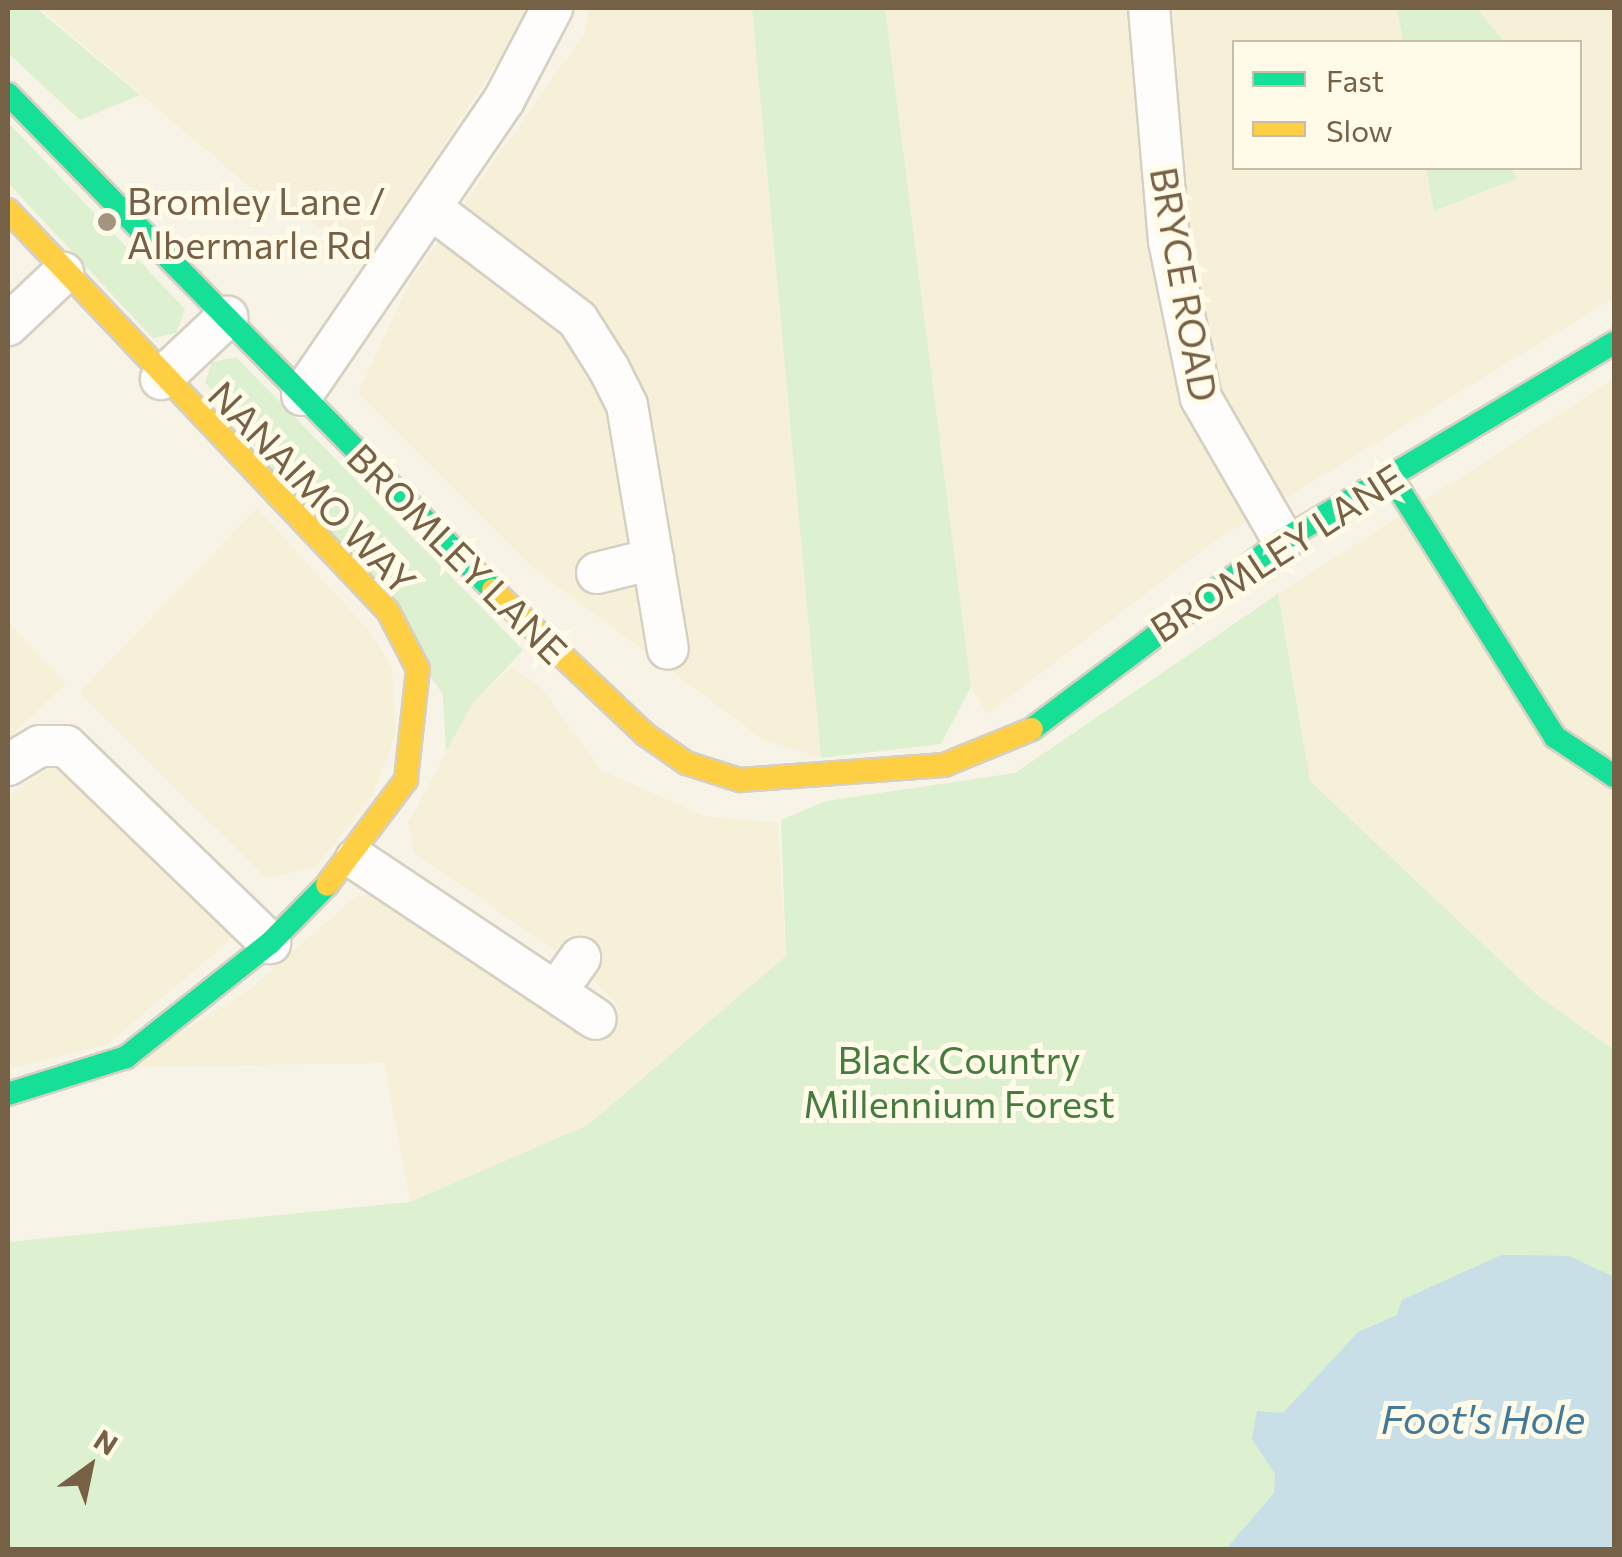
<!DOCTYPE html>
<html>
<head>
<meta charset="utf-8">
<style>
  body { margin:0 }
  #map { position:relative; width:1622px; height:1557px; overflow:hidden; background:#f7f4e7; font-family:Commissioner,sans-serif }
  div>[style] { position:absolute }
  .residential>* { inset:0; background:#f6f0d9 }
  .green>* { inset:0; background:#ddf0d0 }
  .water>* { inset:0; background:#c8dfe8 }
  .roads { filter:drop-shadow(2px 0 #d6d0c2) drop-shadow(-2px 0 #d6d0c2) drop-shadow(0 2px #d6d0c2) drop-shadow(0 -2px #d6d0c2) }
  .street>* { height:40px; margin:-20px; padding:0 20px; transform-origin:20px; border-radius:20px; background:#fefdfb }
  .fast>* { height:22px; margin:-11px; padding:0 11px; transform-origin:11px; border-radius:11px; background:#16e098 }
  .slow>* { height:22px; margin:-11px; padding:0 11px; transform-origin:11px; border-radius:11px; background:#ffcf43 }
  .dots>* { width:28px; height:28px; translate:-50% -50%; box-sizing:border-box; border:5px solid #fffbe8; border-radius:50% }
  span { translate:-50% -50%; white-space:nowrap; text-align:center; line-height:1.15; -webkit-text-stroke:10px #fffbe8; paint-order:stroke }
  .poi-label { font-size:38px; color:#766146 }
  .left { translate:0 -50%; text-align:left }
  .street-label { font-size:38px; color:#766146 }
  .park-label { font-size:38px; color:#437c3d }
  .water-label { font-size:40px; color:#437a99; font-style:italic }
  .frame { position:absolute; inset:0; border:10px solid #766146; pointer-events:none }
  .legend { position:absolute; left:1232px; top:40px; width:350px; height:130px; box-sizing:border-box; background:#fffbe8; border:2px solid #c8bda7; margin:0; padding:12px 18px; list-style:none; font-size:30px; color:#766146 }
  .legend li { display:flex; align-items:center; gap:20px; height:50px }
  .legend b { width:50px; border:2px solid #c8bda7 }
  .north { position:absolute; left:40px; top:1417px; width:100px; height:100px; -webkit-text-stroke:8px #fffbe8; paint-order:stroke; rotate:33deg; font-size:28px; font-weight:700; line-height:40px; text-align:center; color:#766146 }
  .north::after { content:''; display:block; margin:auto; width:35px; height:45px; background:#766146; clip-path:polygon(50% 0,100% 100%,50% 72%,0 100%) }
</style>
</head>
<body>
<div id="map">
  <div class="residential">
    <i style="clip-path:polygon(40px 8px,534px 8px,370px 256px,246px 184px)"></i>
    <i style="clip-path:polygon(588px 8px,752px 8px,821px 758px,764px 740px,533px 568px,358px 392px,412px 279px,585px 32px)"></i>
    <i style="clip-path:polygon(885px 8px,1397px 8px,1403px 42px,1234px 42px,1234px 168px,1426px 168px,1434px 210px,1518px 177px,1511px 168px,1580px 168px,1580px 42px,1504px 42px,1477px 8px,1614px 8px,1614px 298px,1215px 541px,987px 714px,971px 687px)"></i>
    <i style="clip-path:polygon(1614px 379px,1614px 1050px,1537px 995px,1310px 781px,1278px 594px)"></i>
    <i style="clip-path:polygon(257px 508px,372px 634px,392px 669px,396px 734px,373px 794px,316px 867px,266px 878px,79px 693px)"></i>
    <i style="clip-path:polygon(8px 622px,66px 683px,8px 739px)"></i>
    <i style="clip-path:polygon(511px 667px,539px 685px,601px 770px,704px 816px,778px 823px,786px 956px,588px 1125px,410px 1202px,384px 1063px,127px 1067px,250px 989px,355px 897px,378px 892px,601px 1041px,621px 1010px,594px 980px,601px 957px,569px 935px,556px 952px,414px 852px,408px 824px,471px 706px)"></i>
    <i style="clip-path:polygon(55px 763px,77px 773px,218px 909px,234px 937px,107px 1045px,8px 1069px,8px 796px)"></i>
  </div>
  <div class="green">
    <i style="clip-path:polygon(8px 8px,36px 8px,140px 95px,80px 120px,8px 53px)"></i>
    <i style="clip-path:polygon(752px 8px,885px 8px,971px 687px,941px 744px,821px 758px)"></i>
    <i style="clip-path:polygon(1397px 8px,1477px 8px,1504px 42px,1403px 42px)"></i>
    <i style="clip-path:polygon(8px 122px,185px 309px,176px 333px,153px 338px,8px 183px)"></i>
    <i style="clip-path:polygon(1426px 168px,1511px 168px,1518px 178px,1434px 211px)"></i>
    <i style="clip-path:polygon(236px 357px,523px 650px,471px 706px,446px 752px,443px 694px,205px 382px,212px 362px)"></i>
    <i style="clip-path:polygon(1278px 594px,1310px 781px,1537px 995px,1614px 1050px,1614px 1549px,8px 1550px,8px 1242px,410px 1202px,588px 1125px,786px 956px,781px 820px,826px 801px,1015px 773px)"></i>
  </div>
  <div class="water">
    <i style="clip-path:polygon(1501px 1255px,1569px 1256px,1614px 1277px,1614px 1549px,1226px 1549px,1274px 1493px,1275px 1474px,1252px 1439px,1257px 1411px,1283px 1413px,1358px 1332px,1397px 1315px,1402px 1300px)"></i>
  </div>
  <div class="roads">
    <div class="street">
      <i style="left:1149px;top:8px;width:234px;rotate:85.1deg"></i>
      <i style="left:1169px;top:241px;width:160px;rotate:78.5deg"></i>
      <i style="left:1201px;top:398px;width:164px;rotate:60deg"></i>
      <i style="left:432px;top:209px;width:183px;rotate:37.2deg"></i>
      <i style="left:578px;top:320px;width:58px;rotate:57.7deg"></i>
      <i style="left:609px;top:369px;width:40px;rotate:63.4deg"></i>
      <i style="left:627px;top:405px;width:247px;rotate:80.5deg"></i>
      <i style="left:8px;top:325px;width:76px;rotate:-43.4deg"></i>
      <i style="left:161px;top:379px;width:91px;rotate:-43.2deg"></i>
      <i style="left:302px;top:395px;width:358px;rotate:-55.6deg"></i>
      <i style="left:504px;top:100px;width:104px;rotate:-62.4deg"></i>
      <i style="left:597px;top:573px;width:58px;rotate:-14deg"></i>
      <i style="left:8px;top:765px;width:37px;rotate:-31deg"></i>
      <i style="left:40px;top:746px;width:26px"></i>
      <i style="left:66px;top:746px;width:284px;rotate:44deg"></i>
      <i style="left:356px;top:859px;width:288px;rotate:33.7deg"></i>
      <i style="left:556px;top:992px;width:42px;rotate:-54.8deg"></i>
    </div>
    <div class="fast">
      <i style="left:8px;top:94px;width:694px;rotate:45.64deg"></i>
      <i style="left:1390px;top:475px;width:310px;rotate:57.8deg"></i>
      <i style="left:1555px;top:737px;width:71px;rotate:33.5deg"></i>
      <i style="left:1032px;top:729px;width:314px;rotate:-37deg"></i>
      <i style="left:1283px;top:540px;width:385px;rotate:-30.8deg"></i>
      <i style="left:8px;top:1094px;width:124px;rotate:-17.4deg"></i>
      <i style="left:126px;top:1057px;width:184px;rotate:-38.4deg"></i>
      <i style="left:270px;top:943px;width:81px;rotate:-45.5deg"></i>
    </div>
    <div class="slow">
      <i style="left:8px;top:210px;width:552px;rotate:46.54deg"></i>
      <i style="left:388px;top:611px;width:65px;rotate:62.7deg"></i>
      <i style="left:418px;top:669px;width:112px;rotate:96.2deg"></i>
      <i style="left:406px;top:780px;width:131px;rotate:127deg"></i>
      <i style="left:493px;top:590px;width:211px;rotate:43.5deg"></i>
      <i style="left:646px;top:735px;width:49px;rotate:35deg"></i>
      <i style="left:686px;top:763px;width:57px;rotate:17.5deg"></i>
      <i style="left:740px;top:780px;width:205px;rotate:-4.2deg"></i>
      <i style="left:944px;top:765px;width:95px;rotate:-22.2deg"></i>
    </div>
  </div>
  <div class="dots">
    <i style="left:107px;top:222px;background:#a3947e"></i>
  </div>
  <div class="poi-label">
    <span class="left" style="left:127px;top:222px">Bromley Lane /<br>Albermarle Rd</span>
  </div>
  <div class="street-label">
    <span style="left:1185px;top:284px;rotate:80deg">BRYCE ROAD</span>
    <span style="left:313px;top:487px;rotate:46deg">NANAIMO WAY</span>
    <span style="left:1276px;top:552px;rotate:-33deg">BROMLEY LANE</span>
    <span style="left:458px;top:553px;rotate:45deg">BROMLEY LANE</span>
  </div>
  <div class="park-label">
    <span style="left:959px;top:1081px">Black Country<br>Millennium Forest</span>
  </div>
  <div class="water-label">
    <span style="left:1483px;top:1418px">Foot's Hole</span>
  </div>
  <div class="frame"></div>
  <ul class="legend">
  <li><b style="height:12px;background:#16e098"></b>Fast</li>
  <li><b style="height:12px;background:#ffcf43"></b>Slow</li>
  </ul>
  <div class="north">N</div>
</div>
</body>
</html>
